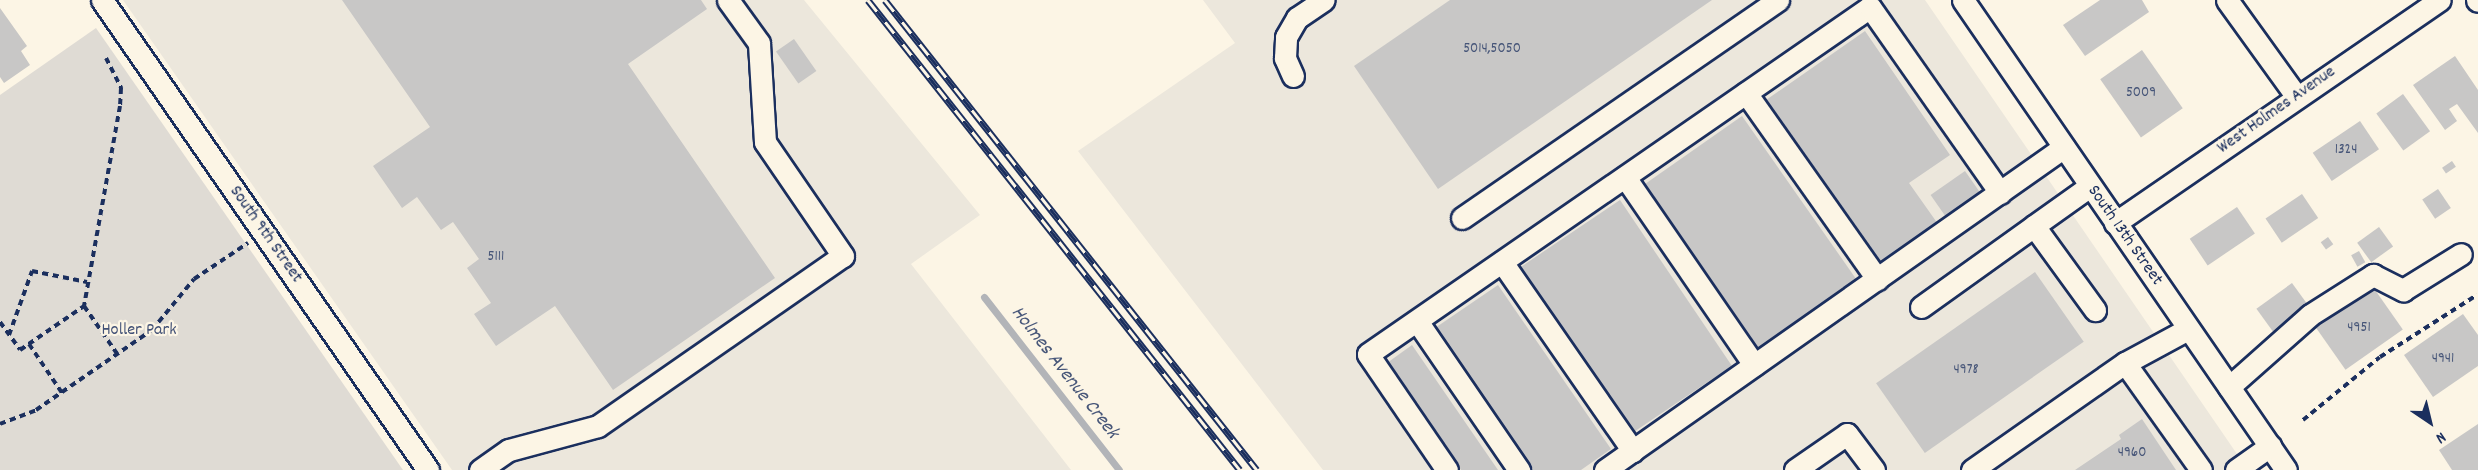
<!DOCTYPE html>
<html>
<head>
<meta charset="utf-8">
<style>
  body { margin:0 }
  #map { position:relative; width:2478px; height:470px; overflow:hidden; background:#fcf5e5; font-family:Dekko,sans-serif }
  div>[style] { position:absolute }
  .built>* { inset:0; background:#ece7dc }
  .green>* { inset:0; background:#dfdbd4 }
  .stream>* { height:7px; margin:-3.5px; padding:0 3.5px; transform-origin:3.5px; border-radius:3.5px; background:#b2b4b8 }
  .building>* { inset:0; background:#c8c7c6; transform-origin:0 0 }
  .path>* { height:4px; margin-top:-2px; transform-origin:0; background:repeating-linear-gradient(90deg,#1b2f5e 0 6px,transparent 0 10.5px) }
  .roads { filter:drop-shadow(2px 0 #1b2f5e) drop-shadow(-2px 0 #1b2f5e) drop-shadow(0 2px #1b2f5e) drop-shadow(0 -2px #1b2f5e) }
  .minor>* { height:21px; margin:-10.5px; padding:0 10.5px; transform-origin:10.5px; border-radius:10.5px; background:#fcf5e5 }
  .rail>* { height:7px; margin-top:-3.5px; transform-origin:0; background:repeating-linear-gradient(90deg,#fcf5e5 0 14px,#1b2f5e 0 28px); box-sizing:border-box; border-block:2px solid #1b2f5e }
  span { translate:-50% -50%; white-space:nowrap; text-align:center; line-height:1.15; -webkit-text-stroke:4.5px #fcf5e5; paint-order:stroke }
  .number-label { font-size:15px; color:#465578 }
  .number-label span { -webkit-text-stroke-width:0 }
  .street-label { font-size:18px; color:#1b2f5e }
  .park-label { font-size:18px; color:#425176 }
  .water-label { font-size:20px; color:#485779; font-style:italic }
  .north { position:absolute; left:2400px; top:392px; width:60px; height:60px; -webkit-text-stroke:4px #fcf5e5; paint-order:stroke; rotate:145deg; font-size:16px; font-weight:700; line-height:24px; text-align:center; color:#1b2f5e }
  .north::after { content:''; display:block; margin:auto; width:21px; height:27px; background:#1b2f5e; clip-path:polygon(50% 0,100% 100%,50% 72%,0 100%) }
</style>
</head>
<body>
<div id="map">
  <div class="built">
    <i style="clip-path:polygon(123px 0,804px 0,980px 215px,911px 264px,1071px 470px,452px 470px)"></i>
    <i style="clip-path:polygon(1203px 0,1925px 0,2248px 470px,1323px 470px,1078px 151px,1235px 43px)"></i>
  </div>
  <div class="green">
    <i style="clip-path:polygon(96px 28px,403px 470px,0 470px,0 95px)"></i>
  </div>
  <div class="stream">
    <i style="left:984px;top:297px;width:219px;rotate:52deg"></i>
  </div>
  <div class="building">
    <i style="clip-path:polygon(342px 0,701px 0,707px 9px,628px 64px,775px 278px,613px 390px,555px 306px,496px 346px,474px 314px,491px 303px,467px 268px,479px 259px,453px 222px,441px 230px,417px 197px,402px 208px,373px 166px,430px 127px)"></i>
    <i style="clip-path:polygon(1450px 0,1712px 0,1438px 189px,1354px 66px)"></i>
    <i style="clip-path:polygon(2100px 0,2142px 0,2149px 12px,2085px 56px,2063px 25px)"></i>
    <i style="clip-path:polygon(0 8px,27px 46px,21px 51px,30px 65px,4px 83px,0 77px)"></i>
    <i style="clip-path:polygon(1865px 31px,1950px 155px,1909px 183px,1938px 224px,1879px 264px,1766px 100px)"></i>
    <i style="left:794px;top:39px;width:39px;height:22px;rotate:55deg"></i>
    <i style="left:2142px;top:50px;width:71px;height:51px;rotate:55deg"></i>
    <i style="clip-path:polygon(2455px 56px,2478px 90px,2478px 133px,2457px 104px,2449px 109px,2457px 121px,2445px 130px,2413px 85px)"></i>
    <i style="left:2403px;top:94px;width:46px;height:33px;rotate:54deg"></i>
    <i style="left:1742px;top:116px;width:201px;height:121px;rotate:55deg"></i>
    <i style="left:2360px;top:121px;width:34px;height:57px;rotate:56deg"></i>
    <i style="left:2452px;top:161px;width:7px;height:12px;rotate:56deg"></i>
    <i style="left:1965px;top:171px;width:32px;height:42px;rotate:55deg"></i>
    <i style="left:2438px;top:189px;width:23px;height:19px;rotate:56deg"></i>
    <i style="left:2302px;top:194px;width:29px;height:44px;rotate:56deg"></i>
    <i style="left:1620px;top:200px;width:200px;height:121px;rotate:56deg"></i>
    <i style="left:2237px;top:207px;width:32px;height:57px;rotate:56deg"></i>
    <i style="left:2379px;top:227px;width:24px;height:27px;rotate:54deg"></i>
    <i style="left:2328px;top:237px;width:9px;height:9px;rotate:54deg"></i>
    <i style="left:2359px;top:251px;width:13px;height:9px;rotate:61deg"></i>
    <i style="left:2035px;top:272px;width:85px;height:194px;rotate:55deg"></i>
    <i style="left:2292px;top:283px;width:29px;height:44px;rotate:54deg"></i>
    <i style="clip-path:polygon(1498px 285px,1611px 449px,1581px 470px,1533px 470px,1435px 328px)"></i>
    <i style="left:2373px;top:287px;width:52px;height:70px;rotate:55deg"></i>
    <i style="clip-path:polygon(2463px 314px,2478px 335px,2478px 366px,2433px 397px,2404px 355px)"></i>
    <i style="clip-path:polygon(1412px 345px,1498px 470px,1461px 470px,1387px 363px)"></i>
    <i style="clip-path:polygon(2142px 419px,2176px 470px,2075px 470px,2121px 439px,2119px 435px)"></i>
    <i style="clip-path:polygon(2478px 424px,2478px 470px,2452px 470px,2439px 450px)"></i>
  </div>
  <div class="path">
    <i style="left:106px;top:58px;width:34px;rotate:63deg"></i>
    <i style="left:121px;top:88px;width:18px;rotate:93deg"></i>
    <i style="left:120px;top:106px;width:203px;rotate:100.2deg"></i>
    <i style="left:84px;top:306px;width:60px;rotate:55.2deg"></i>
    <i style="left:0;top:322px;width:34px;rotate:54deg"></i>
    <i style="left:20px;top:350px;width:78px;rotate:-34.5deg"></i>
    <i style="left:9px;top:335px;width:68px;rotate:-70.2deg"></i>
    <i style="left:32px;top:271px;width:56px;rotate:11.3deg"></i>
    <i style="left:29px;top:344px;width:59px;rotate:56deg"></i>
    <i style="left:2303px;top:420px;width:99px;rotate:-39.3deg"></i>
    <i style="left:2380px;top:357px;width:115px;rotate:-32.6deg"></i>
    <i style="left:0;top:424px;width:39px;rotate:-21deg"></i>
    <i style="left:36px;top:410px;width:141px;rotate:-34.6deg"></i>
    <i style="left:152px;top:330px;width:66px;rotate:-50.5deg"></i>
    <i style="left:194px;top:279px;width:65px;rotate:-33.7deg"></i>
  </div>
  <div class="roads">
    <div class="minor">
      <i style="left:102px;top:0;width:572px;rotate:55.25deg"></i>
      <i style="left:1963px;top:0;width:570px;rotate:55.5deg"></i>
      <i style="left:2227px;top:0;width:120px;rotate:54.2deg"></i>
      <i style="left:2477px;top:0;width:1px;rotate:45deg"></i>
      <i style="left:1293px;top:76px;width:20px;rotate:-114deg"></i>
      <i style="left:1285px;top:58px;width:21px;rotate:-87deg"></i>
      <i style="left:1286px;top:37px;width:22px;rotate:-60deg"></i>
      <i style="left:1297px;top:18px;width:32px;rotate:-34deg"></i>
      <i style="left:1746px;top:93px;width:228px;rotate:54.8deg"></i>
      <i style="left:1625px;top:177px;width:228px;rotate:55.5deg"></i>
      <i style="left:2090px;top:186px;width:69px;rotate:144.5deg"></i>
      <i style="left:2034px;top:226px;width:104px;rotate:54deg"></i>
      <i style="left:1462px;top:218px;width:384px;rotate:-34.6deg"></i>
      <i style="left:2115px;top:223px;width:394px;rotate:-34.5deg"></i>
      <i style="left:1502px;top:262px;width:230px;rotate:55.3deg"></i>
      <i style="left:1921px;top:307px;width:139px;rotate:-35.6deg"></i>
      <i style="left:1417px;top:321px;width:181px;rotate:55.6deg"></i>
      <i style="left:2188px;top:329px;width:72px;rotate:151.6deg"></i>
      <i style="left:2125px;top:363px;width:131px;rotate:54.6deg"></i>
      <i style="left:2229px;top:387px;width:108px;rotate:-41.6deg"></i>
      <i style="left:2310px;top:315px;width:75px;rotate:-32.4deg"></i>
      <i style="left:2373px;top:275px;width:34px;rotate:27deg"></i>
      <i style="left:2403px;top:290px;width:68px;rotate:-31.8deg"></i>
      <i style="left:480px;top:470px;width:35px;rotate:-35deg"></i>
      <i style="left:509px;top:450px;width:92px;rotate:-15.1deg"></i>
      <i style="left:598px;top:426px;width:298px;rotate:-34.8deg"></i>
      <i style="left:843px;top:256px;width:138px;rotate:-124.4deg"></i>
      <i style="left:765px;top:142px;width:99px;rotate:-93.5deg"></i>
      <i style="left:759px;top:43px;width:53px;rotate:-125.8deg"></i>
      <i style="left:1447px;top:470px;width:140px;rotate:-124.3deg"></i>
      <i style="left:1368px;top:354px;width:610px;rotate:-34.65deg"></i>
      <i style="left:1870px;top:7px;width:227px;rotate:55deg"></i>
      <i style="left:1605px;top:470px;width:561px;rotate:-35.13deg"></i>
      <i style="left:1795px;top:470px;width:63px;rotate:-34.7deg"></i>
      <i style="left:1847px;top:434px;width:45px;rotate:53.1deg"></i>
      <i style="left:1972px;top:470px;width:187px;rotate:-35deg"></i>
      <i style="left:2236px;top:470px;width:42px;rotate:-35.2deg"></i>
    </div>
  </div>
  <div class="rail">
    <i style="left:868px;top:0;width:599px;rotate:51.64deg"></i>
    <i style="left:885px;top:0;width:599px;rotate:51.64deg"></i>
  </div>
  <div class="number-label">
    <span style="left:1492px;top:50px">5014,5050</span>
    <span style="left:2141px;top:94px">5009</span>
    <span style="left:2346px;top:151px">1324</span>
    <span style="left:496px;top:258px">5111</span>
    <span style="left:2359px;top:329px">4951</span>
    <span style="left:2443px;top:360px">4941</span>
    <span style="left:1966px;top:371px">4978</span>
    <span style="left:2132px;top:454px">4960</span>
  </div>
  <div class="street-label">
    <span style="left:2277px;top:111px;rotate:-35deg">West Holmes Avenue</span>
    <span style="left:265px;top:235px;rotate:55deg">South 9th Street</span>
    <span style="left:2124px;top:236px;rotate:55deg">South 13th Street</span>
  </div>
  <div class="park-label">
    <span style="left:139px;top:331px">Holler Park</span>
  </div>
  <div class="water-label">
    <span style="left:1064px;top:373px;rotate:52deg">Holmes Avenue Creek</span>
  </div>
  <div class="north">N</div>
</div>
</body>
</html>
